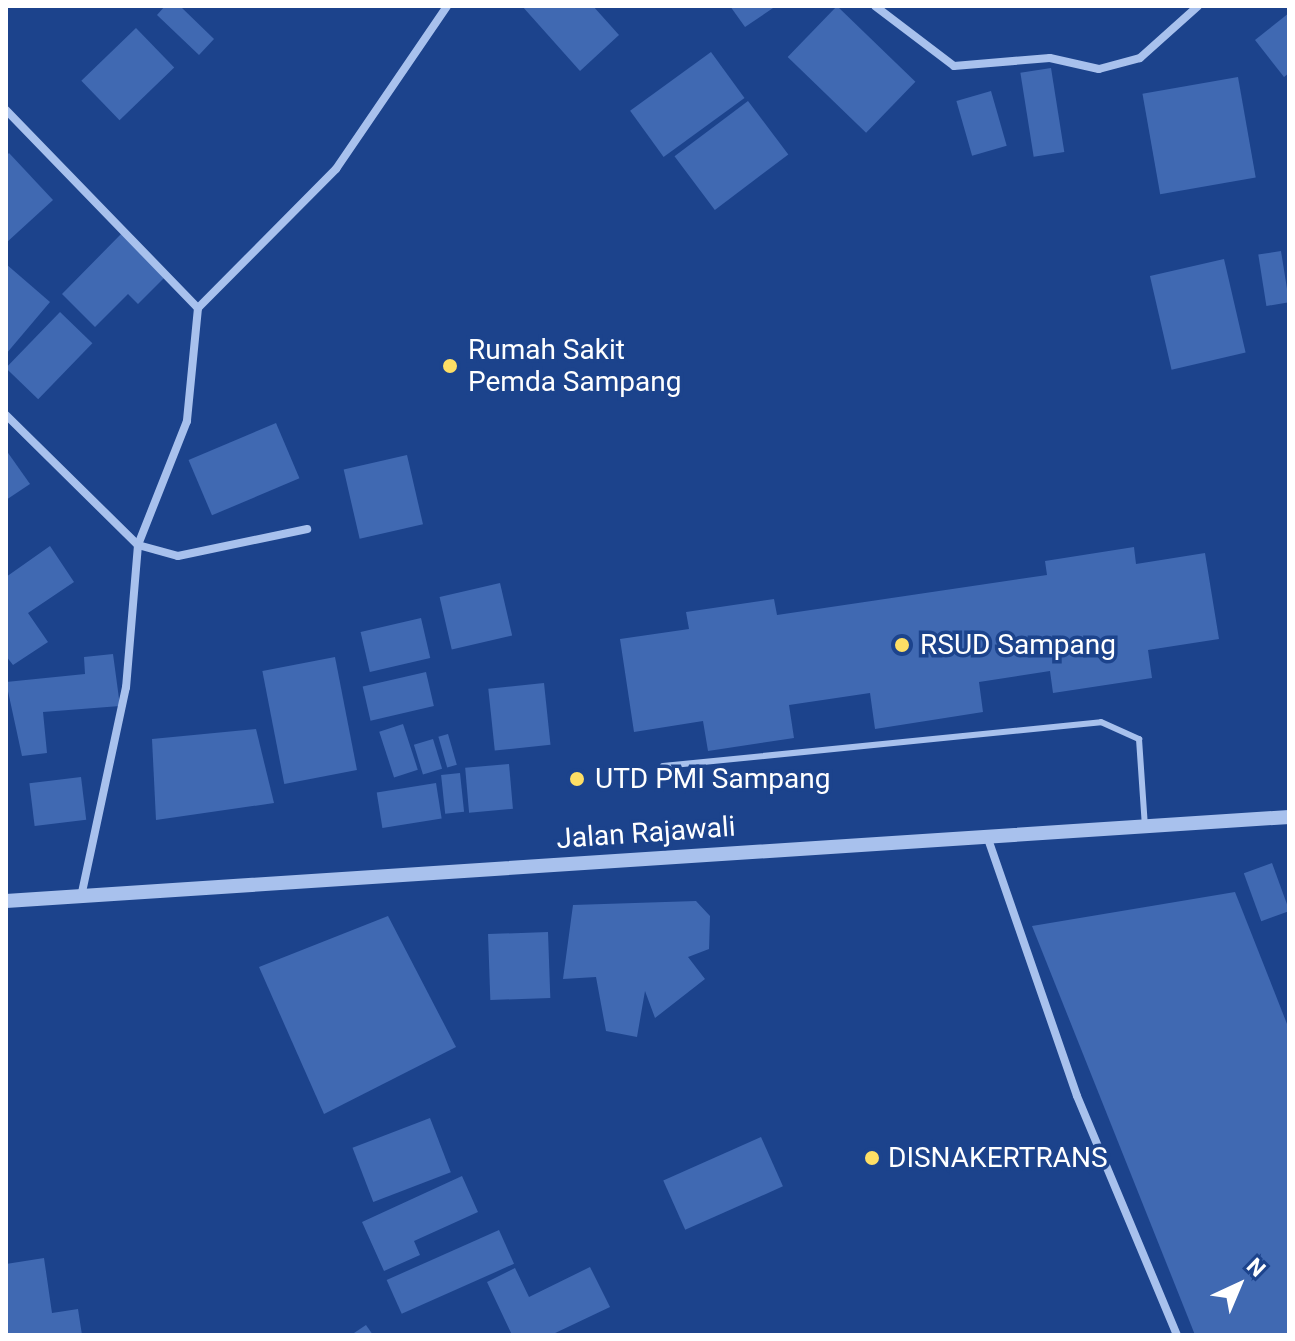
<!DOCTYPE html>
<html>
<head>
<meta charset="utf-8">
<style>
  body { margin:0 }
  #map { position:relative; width:1295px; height:1341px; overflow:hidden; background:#1c438c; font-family:Roboto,sans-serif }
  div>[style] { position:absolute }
  .building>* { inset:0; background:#4069b2; transform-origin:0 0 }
  .service>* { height:6px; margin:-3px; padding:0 3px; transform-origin:3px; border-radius:3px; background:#a8c1ed }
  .minor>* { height:8px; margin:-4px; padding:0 4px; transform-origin:4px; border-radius:4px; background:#a8c1ed }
  .tertiary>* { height:14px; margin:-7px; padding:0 7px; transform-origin:7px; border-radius:7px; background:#a8c1ed }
  .dots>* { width:22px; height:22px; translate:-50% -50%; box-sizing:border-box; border:4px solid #1c438c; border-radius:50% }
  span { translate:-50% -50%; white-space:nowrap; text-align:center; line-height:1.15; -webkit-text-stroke:7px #1c438c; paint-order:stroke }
  .poi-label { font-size:28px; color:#fff }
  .left { translate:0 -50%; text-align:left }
  .street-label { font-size:28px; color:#fff }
  .frame { position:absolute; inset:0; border:8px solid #fff; pointer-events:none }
  .north { position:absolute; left:1199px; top:1245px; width:80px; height:80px; -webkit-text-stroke:6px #1c438c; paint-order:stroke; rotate:44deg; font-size:22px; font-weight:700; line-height:32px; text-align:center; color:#fff }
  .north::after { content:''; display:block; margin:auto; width:28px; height:36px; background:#fff; clip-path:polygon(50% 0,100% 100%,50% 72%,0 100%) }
</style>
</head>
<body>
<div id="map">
  <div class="building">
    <i style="clip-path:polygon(165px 6px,180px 6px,214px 39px,199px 55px,157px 15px)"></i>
    <i style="clip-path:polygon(522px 6px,593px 6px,619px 35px,580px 71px)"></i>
    <i style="clip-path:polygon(730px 6px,776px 6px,745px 27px)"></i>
    <i style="left:837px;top:6px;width:109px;height:71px;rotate:44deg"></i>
    <i style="clip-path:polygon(1289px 13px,1289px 73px,1284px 77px,1255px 40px)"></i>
    <i style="left:136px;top:28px;width:55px;height:76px;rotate:46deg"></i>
    <i style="left:711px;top:52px;width:57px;height:100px;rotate:54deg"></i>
    <i style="left:1051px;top:68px;width:85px;height:31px;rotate:81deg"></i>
    <i style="left:1238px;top:77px;width:102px;height:97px;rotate:80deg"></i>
    <i style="left:991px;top:91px;width:57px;height:36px;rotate:74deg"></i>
    <i style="left:748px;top:101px;width:67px;height:92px;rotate:53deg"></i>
    <i style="clip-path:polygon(9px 153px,53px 200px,6px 243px,6px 156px)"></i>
    <i style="clip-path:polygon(122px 233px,166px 276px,138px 304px,128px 294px,95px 327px,62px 294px)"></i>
    <i style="left:1281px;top:251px;width:52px;height:23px;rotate:81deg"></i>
    <i style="left:1224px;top:259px;width:96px;height:76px;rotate:77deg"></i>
    <i style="clip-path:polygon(6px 264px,50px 302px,6px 354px)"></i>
    <i style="left:60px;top:312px;width:45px;height:78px;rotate:44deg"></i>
    <i style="left:276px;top:423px;width:60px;height:95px;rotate:67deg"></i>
    <i style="clip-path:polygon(6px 450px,30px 484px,6px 500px)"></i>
    <i style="left:407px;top:455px;width:71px;height:65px;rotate:77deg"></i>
    <i style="clip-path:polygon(50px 546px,74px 582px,28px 613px,48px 642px,13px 665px,6px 656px,6px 577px)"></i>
    <i style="clip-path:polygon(1134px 547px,1136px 564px,1205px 553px,1219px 639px,1148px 650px,1152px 678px,1053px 693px,1050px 671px,979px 682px,983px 712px,875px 729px,870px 693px,789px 705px,794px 738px,708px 751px,703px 721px,634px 732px,620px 639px,689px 629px,686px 612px,774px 599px,777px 615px,1047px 575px,1045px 561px)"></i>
    <i style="left:500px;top:583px;width:54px;height:62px;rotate:77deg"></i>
    <i style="left:421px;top:618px;width:41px;height:62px;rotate:77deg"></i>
    <i style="clip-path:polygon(113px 654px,120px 706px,43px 712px,47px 753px,22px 756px,6px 682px,85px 674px,84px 657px)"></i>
    <i style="left:335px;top:657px;width:115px;height:74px;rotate:79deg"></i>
    <i style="left:426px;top:672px;width:35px;height:65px;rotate:77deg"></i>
    <i style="left:544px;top:683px;width:62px;height:56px;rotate:84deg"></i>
    <i style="left:403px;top:724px;width:48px;height:25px;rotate:72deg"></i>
    <i style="clip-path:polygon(256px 729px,274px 803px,156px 820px,152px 739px)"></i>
    <i style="left:448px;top:734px;width:32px;height:10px;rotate:74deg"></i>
    <i style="left:433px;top:739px;width:31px;height:20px;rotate:73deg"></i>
    <i style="left:509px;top:764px;width:45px;height:44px;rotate:85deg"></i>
    <i style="left:460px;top:773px;width:39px;height:19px;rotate:84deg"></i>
    <i style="left:81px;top:777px;width:43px;height:52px;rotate:83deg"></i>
    <i style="left:436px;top:783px;width:36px;height:60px;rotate:81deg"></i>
    <i style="left:1272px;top:863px;width:51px;height:30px;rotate:70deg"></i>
    <i style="clip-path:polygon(1235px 892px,1289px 1029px,1289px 1335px,1195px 1335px,1032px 926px)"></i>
    <i style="clip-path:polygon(696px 901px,710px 916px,709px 949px,688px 957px,705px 979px,655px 1018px,645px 991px,637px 1037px,606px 1031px,596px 977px,563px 979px,573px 905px)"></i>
    <i style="clip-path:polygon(388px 916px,456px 1047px,324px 1114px,259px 967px)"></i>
    <i style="left:548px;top:932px;width:66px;height:60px;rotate:88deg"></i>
    <i style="left:430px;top:1118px;width:58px;height:83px;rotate:69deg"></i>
    <i style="left:761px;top:1137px;width:54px;height:107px;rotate:66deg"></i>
    <i style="clip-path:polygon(462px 1176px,478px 1212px,414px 1241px,420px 1255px,384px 1271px,362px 1222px)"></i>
    <i style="left:499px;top:1230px;width:37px;height:123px;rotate:66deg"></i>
    <i style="clip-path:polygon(44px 1258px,52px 1313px,78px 1309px,82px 1335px,6px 1335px,6px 1264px)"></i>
    <i style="clip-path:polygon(590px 1267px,610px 1307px,551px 1335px,512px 1335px,487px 1282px,515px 1268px,529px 1297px)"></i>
    <i style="clip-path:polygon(366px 1325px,373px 1335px,351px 1335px)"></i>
  </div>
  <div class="service">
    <i style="left:663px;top:766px;width:440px;rotate:-5.7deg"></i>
    <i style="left:1101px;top:722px;width:42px;rotate:24.1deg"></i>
    <i style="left:1139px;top:739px;width:87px;rotate:86.1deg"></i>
  </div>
  <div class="minor">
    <i style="left:875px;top:6px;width:99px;rotate:37.2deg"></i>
    <i style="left:954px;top:66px;width:96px;rotate:-4.8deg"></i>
    <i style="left:1050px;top:58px;width:50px;rotate:12.7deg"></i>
    <i style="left:1099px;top:69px;width:42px;rotate:-15deg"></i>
    <i style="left:1140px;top:58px;width:78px;rotate:-41.9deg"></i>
    <i style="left:6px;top:110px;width:276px;rotate:45.9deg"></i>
    <i style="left:198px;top:308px;width:114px;rotate:95.6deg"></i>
    <i style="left:187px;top:421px;width:133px;rotate:111.6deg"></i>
    <i style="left:138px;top:545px;width:143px;rotate:94.8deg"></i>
    <i style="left:126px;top:687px;width:215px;rotate:102.1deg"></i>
    <i style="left:198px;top:308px;width:196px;rotate:-45.2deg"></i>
    <i style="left:336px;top:169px;width:197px;rotate:-55.7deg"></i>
    <i style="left:6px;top:415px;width:185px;rotate:44.6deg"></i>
    <i style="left:138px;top:545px;width:41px;rotate:15.4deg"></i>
    <i style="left:178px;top:556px;width:132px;rotate:-11.8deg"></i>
    <i style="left:987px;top:836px;width:275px;rotate:70.9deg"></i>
    <i style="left:1077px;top:1096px;width:259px;rotate:67.3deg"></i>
  </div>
  <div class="tertiary">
    <i style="left:6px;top:901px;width:1286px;rotate:-3.75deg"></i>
  </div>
  <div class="dots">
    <i style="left:450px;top:366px;background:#fedf65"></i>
    <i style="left:902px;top:645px;background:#fedf65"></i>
    <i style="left:577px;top:779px;background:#fedf65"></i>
    <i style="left:872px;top:1158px;background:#fedf65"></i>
  </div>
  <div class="poi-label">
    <span class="left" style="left:468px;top:366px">Rumah Sakit<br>Pemda Sampang</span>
    <span class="left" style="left:920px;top:645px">RSUD Sampang</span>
    <span class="left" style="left:595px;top:779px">UTD PMI Sampang</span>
    <span class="left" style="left:888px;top:1158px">DISNAKERTRANS</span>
  </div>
  <div class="street-label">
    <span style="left:646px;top:833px;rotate:-4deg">Jalan Rajawali</span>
  </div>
  <div class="frame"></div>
  <div class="north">N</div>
</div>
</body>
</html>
